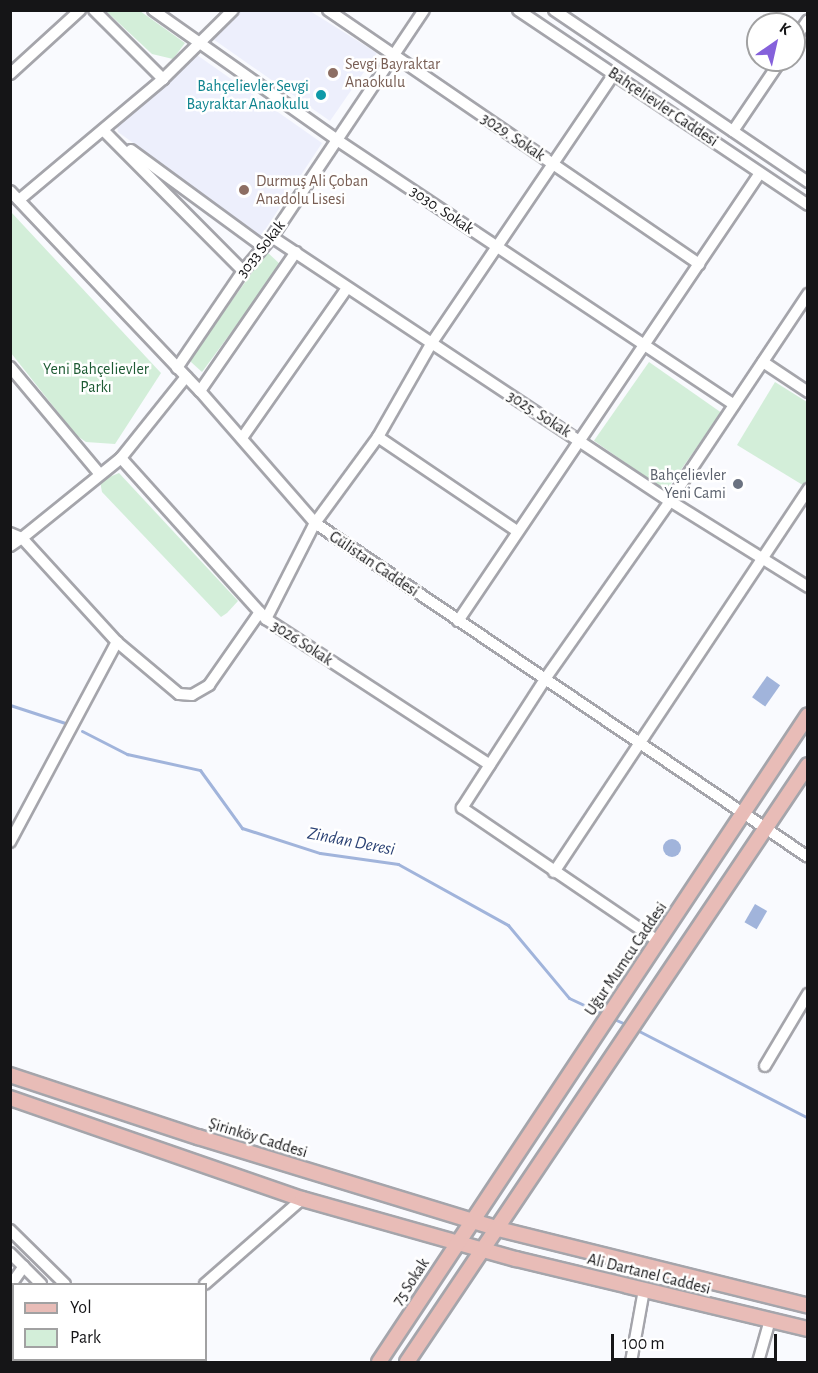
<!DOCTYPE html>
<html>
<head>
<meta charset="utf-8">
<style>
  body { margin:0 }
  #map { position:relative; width:818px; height:1373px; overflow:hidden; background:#f9fafe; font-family:"Alegreya Sans",sans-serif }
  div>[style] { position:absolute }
  .built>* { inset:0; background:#edeffc }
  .green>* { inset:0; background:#d3eed9; transform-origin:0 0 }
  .water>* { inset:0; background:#a1b4db; transform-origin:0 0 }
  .round { border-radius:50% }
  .stream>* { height:3px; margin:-1.5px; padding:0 1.5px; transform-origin:1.5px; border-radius:1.5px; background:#a1b4db }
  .roads { filter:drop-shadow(2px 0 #a5a5ab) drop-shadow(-2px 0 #a5a5ab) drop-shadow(0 2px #a5a5ab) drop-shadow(0 -2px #a5a5ab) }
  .minor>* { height:10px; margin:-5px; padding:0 5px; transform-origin:5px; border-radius:5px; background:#fff }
  .major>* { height:14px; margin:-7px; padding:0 7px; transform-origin:7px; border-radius:7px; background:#e8bcb7 }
  .dots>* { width:16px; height:16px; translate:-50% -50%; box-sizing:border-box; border:3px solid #fff; border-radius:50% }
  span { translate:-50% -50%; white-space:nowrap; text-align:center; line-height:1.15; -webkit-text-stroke:5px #fff; paint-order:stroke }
  .education-label { font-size:16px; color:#785e54 }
  .left { translate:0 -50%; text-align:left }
  .culture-label { font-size:16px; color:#0d838f }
  .right { translate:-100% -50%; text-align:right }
  .street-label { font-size:16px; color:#151517 }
  .park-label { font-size:16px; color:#1e5b34 }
  .worship-label { font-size:16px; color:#5b616d }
  .water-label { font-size:18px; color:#2c4375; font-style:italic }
  .frame { position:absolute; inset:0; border:12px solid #151517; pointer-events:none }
  .legend { position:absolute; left:12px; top:1283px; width:195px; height:78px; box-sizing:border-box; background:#fff; border:2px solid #a1a1a2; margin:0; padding:8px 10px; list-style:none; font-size:18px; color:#151517 }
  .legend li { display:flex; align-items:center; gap:12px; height:30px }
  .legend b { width:30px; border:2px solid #a1a1a2 }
  .north { position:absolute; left:746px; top:12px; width:60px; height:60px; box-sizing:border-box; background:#fff; border:2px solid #a1a1a2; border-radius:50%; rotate:34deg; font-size:16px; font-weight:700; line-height:24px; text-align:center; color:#151517 }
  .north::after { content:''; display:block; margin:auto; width:21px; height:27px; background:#8561db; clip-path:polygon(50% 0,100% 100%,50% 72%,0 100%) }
  .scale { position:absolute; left:611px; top:1334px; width:166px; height:27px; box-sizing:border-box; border:3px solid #151517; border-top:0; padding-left:8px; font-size:18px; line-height:21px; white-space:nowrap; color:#151517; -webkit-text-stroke:4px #fff; paint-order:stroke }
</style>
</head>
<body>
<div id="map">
  <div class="built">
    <i style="clip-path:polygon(241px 11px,310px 11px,377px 53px,330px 121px,213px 39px)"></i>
    <i style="clip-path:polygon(197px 55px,322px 143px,261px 236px,118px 132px,117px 124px)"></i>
  </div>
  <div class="green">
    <i style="clip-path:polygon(106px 11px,140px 11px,185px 43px,173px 59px,152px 54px)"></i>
    <i style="clip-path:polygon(11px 212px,161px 373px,115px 444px,86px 442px,76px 435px,11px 353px)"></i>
    <i style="clip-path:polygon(267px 252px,281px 265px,202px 372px,191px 362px,191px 357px)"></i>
    <i style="left:649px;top:362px;width:88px;height:96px;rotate:35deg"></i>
    <i style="clip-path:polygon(775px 382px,807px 402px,806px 487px,737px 445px)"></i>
    <i style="clip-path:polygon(119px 473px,238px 601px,227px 613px,221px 617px,102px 492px,100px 481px)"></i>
  </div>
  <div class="water">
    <i style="left:767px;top:676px;width:16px;height:26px;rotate:35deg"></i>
    <i class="round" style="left:663px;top:839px;width:18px;height:18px"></i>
    <i style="left:755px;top:904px;width:14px;height:21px;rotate:30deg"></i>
  </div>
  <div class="stream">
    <i style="left:10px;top:705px;width:58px;rotate:18.1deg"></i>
    <i style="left:82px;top:731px;width:51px;rotate:27.1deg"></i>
    <i style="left:127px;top:754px;width:75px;rotate:12.4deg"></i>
    <i style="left:200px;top:770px;width:72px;rotate:54.1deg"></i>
    <i style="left:242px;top:828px;width:82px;rotate:17.8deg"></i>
    <i style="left:320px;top:853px;width:79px;rotate:8deg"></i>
    <i style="left:398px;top:864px;width:126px;rotate:29deg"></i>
    <i style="left:508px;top:925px;width:95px;rotate:50.1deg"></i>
    <i style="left:569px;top:998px;width:35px;rotate:25deg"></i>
    <i style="left:614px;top:1019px;width:12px;rotate:24deg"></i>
    <i style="left:637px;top:1030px;width:192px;rotate:27.2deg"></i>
  </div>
  <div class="roads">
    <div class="minor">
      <i style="left:94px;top:10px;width:98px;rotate:45deg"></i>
      <i style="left:153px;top:10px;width:225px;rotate:35.2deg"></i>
      <i style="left:337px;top:140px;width:477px;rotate:33.7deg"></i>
      <i style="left:328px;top:10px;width:450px;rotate:34.4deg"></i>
      <i style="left:518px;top:10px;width:349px;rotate:33.9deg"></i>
      <i style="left:554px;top:10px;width:307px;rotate:34.1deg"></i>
      <i style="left:794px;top:40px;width:24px;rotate:-55deg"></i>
      <i style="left:10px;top:74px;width:95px;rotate:-42.4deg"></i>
      <i style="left:104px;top:131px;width:197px;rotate:45.2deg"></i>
      <i style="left:733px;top:131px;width:86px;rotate:-55.9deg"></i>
      <i style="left:131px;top:150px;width:162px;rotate:36.2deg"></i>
      <i style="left:10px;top:191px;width:276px;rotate:46.5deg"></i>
      <i style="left:200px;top:391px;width:175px;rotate:48.9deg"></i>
      <i style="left:315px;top:523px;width:595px;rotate:34.12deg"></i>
      <i style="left:19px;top:200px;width:188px;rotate:-40deg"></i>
      <i style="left:163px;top:79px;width:98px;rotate:-44.6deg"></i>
      <i style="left:272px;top:237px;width:478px;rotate:33.6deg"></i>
      <i style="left:670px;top:501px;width:163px;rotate:31.9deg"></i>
      <i style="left:763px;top:362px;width:54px;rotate:33.7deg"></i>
      <i style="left:10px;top:367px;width:138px;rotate:50deg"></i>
      <i style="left:177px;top:368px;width:117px;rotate:-55.8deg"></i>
      <i style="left:243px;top:271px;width:45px;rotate:-49.5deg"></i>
      <i style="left:272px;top:237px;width:273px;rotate:-56.2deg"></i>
      <i style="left:200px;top:391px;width:169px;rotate:-55.4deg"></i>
      <i style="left:378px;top:437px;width:168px;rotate:34.1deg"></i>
      <i style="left:242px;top:438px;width:183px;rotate:-55deg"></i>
      <i style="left:121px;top:458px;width:217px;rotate:48deg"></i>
      <i style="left:266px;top:619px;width:267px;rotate:33.1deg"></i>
      <i style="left:10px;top:533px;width:13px;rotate:23deg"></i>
      <i style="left:22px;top:538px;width:127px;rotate:-38.9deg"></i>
      <i style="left:121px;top:458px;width:104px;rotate:-51.3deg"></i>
      <i style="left:10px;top:546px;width:14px;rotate:-34deg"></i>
      <i style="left:22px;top:538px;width:141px;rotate:47.6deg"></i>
      <i style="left:117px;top:642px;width:81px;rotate:40deg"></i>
      <i style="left:179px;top:694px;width:13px;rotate:4deg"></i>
      <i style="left:192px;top:695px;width:20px;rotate:-30deg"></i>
      <i style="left:209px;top:685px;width:89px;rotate:-55.1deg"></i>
      <i style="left:266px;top:619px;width:108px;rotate:-63deg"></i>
      <i style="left:315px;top:523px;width:107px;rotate:-53.8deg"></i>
      <i style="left:378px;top:437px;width:107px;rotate:-60.3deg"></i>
      <i style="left:431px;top:344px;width:326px;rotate:-55.9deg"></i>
      <i style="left:458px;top:621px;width:540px;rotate:-56.02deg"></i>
      <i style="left:10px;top:842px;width:227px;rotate:-61.9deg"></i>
      <i style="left:554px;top:872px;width:460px;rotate:-56.4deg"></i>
      <i style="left:658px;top:941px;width:237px;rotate:-145.8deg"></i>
      <i style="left:462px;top:808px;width:153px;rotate:-57.2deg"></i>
      <i style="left:545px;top:679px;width:218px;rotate:-54.9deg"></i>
      <i style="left:670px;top:501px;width:249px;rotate:-56.3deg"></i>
      <i style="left:765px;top:1066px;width:84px;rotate:-59.2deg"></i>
      <i style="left:10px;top:1230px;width:77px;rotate:44.5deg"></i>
      <i style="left:10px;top:1253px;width:44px;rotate:45deg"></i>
      <i style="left:205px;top:1284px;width:129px;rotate:-41.2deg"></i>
      <i style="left:10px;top:1286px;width:24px;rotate:-55deg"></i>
      <i style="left:114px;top:1360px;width:4px;rotate:34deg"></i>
      <i style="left:139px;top:1360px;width:4px;rotate:34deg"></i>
      <i style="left:631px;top:1362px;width:73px;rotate:-79.8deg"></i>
      <i style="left:758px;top:1362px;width:44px;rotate:-74.1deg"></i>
    </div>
    <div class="major">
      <i style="left:10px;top:1075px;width:198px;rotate:18.3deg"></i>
      <i style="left:198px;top:1137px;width:314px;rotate:17deg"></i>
      <i style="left:498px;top:1229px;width:319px;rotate:13.9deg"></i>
      <i style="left:10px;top:1098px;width:309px;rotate:19.1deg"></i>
      <i style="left:302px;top:1199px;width:222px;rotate:15.7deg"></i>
      <i style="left:516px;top:1259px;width:300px;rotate:13.5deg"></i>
      <i style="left:379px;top:1362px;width:776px;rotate:-56.45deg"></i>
      <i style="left:407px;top:1362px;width:719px;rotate:-56.11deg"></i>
    </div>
  </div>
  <div class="dots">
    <i style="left:333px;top:73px;background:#8d6e63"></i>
    <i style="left:321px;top:95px;background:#0f9aa8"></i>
    <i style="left:244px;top:190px;background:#8d6e63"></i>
    <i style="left:738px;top:484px;background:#6b7280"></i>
  </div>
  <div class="education-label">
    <span class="left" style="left:345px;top:73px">Sevgi Bayraktar<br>Anaokulu</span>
    <span class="left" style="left:256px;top:190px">Durmuş Ali Çoban<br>Anadolu Lisesi</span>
  </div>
  <div class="culture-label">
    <span class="right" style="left:309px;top:95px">Bahçelievler Sevgi<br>Bayraktar Anaokulu</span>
  </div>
  <div class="street-label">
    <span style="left:663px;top:107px;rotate:34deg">Bahçelievler Caddesi</span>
    <span style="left:513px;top:137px;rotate:34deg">3029. Sokak</span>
    <span style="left:442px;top:210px;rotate:34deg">3030. Sokak</span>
    <span style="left:261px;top:249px;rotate:-52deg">3033 Sokak</span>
    <span style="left:539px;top:414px;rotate:33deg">3025. Sokak</span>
    <span style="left:374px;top:564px;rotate:34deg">Gülistan Caddesi</span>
    <span style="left:302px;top:643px;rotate:33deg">3026 Sokak</span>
    <span style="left:626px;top:959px;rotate:-56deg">Uğur Mumcu Caddesi</span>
    <span style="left:258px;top:1138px;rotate:17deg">Şirinköy Caddesi</span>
    <span style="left:649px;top:1274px;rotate:14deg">Ali Dartanel Caddesi</span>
    <span style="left:411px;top:1282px;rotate:-57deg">75 Sokak</span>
  </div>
  <div class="park-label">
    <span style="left:96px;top:378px">Yeni Bahçelievler<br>Parkı</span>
  </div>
  <div class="worship-label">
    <span class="right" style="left:726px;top:484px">Bahçelievler<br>Yeni Cami</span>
  </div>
  <div class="water-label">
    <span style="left:351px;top:842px;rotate:11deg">Zindan Deresi</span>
  </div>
  <div class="frame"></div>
  <ul class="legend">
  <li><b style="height:8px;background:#e8bcb7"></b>Yol</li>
  <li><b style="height:16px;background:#d3eed9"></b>Park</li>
  </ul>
  <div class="north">K</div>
  <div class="scale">100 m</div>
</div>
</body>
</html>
